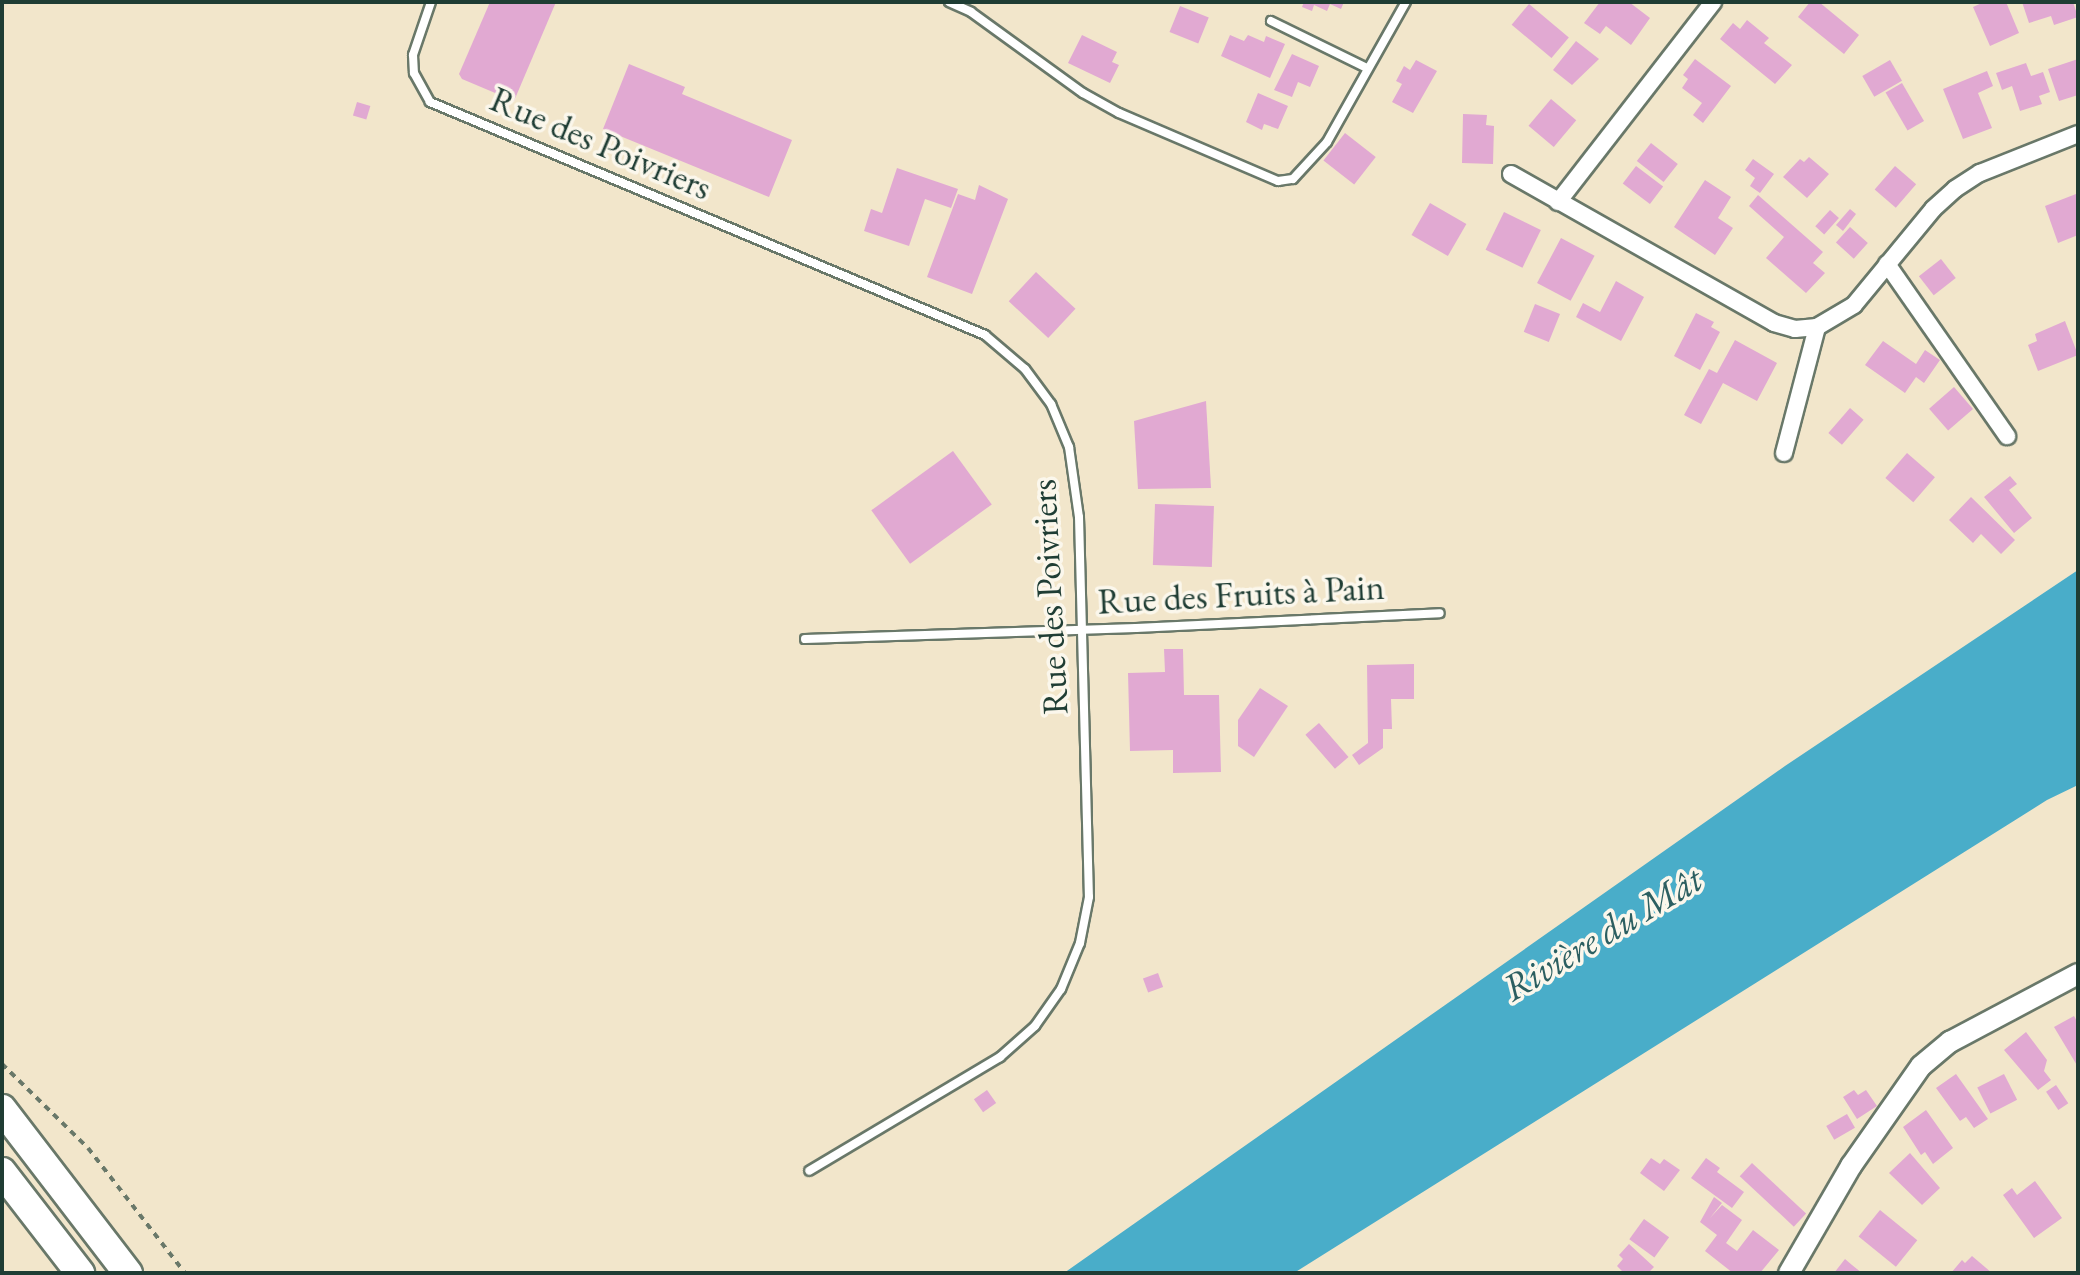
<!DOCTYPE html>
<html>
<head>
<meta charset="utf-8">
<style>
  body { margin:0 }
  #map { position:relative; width:2080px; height:1275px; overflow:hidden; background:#f2e6cb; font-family:"EB Garamond",serif }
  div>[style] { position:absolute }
  .water>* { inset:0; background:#49adc9 }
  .building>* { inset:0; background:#e1a9d2; transform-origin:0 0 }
  .path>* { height:4px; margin-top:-2px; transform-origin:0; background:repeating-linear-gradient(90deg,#697869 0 6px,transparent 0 12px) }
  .roads { filter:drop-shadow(2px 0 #697869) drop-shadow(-2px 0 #697869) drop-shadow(0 2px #697869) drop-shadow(0 -2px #697869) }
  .service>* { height:8px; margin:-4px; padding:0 4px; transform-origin:4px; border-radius:4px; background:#fff }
  .minor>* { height:16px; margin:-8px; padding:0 8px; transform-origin:8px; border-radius:8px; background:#fff }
  .tertiary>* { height:20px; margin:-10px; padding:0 10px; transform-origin:10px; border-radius:10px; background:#fff }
  .trunk>* { height:28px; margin:-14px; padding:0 14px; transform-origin:14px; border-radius:14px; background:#fff }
  span { translate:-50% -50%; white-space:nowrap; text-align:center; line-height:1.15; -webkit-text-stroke:7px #fbf7ec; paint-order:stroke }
  .street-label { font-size:36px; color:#1f3d34 }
  .water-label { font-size:38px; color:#2c5f61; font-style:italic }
  .frame { position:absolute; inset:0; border:4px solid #1f3d34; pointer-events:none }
</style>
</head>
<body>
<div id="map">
  <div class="water">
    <i style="clip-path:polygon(2078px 570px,2078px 785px,2047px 800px,1294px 1273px,1064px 1273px,1785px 766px)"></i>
  </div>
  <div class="building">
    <i style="clip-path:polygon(490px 2px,556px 2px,514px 101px,462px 79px,459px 74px)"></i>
    <i style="clip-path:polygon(1304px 2px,1344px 2px,1341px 9px,1330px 4px,1327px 11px,1314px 5px,1312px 11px,1302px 7px)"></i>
    <i style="clip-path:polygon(1600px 2px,1629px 2px,1650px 18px,1631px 45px,1606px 26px,1600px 34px,1584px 23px)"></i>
    <i style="clip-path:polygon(1810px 2px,1819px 2px,1859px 35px,1844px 54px,1798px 17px)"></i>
    <i style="clip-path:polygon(1984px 2px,2006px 2px,2019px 33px,1990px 46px,1973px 7px)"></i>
    <i style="clip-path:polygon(2022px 2px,2073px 2px,2078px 17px,2054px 25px,2051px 16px,2029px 23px)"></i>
    <i style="left:1529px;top:4px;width:52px;height:27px;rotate:40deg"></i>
    <i style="left:1180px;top:6px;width:31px;height:28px;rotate:22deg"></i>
    <i style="clip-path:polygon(1747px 20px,1769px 38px,1764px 43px,1792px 65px,1775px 84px,1720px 39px,1733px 23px,1740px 29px)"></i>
    <i style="clip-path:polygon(1082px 35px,1117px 52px,1112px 62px,1119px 65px,1110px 83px,1068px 63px)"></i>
    <i style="clip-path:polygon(1230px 35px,1244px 41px,1248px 35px,1264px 42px,1266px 36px,1285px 44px,1270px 78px,1221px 56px)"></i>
    <i style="clip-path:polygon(1576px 41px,1599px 59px,1572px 85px,1553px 70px)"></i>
    <i style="clip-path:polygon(1292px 54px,1319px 66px,1310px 87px,1298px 82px,1292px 97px,1274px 90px)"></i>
    <i style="clip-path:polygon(1695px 59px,1731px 86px,1703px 123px,1693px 115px,1702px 103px,1682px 88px,1688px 79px,1683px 75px)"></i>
    <i style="clip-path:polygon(2078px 59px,2078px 95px,2059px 101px,2048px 69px)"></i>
    <i style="clip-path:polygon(1416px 60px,1437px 71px,1413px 113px,1392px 102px,1402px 84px,1396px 81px,1404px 66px,1410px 70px)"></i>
    <i style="left:1890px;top:60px;width:24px;height:32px;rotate:60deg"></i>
    <i style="clip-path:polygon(2026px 63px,2031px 76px,2043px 72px,2050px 92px,2039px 96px,2042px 104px,2020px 111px,2012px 86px,2002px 90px,1996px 73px)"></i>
    <i style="clip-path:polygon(629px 64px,685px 87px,682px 94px,792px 140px,769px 197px,603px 129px)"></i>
    <i style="clip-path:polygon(1987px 71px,1993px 86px,1978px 93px,1992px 128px,1963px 139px,1943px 89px)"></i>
    <i style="left:1902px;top:83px;width:44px;height:19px;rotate:60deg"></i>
    <i style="clip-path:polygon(1258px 93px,1288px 106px,1278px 129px,1264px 124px,1262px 130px,1246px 122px)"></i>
    <i style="left:1551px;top:99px;width:33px;height:35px;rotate:40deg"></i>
    <i style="left:357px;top:102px;width:14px;height:14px;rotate:17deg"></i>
    <i style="clip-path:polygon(1463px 114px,1487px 115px,1486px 125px,1494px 126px,1493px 164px,1462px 163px)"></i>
    <i style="left:1345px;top:133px;width:39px;height:35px;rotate:38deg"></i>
    <i style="left:1651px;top:143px;width:34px;height:23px;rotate:38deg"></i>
    <i style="clip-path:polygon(1809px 157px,1829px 174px,1807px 198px,1783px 177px,1800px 159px,1804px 162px)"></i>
    <i style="clip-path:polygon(1753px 159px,1774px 174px,1760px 193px,1750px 186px,1755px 178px,1745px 170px)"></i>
    <i style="left:1636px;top:166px;width:34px;height:22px;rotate:37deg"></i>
    <i style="left:1895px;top:166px;width:28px;height:31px;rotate:41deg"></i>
    <i style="clip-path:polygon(897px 168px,958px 189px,951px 208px,925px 199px,909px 246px,864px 231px,871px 209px,882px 213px)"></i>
    <i style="clip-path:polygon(1705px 180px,1731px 197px,1718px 218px,1733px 228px,1715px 255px,1674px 227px)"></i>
    <i style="clip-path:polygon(979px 185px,1008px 199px,972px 294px,927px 277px,958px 194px,975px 200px)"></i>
    <i style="clip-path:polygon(2076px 194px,2078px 235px,2058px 243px,2045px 206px)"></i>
    <i style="clip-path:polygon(1758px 195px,1823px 252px,1813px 263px,1825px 273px,1806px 293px,1766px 258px,1784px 237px,1749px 206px)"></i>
    <i style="left:1430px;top:203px;width:42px;height:37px;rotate:30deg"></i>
    <i style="clip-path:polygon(1850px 209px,1856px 214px,1843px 231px,1836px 225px)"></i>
    <i style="left:1830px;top:210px;width:12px;height:22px;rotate:42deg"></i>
    <i style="left:1504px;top:212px;width:41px;height:42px;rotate:26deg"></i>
    <i style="left:1850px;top:227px;width:24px;height:21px;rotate:42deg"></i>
    <i style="left:1561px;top:238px;width:38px;height:51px;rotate:28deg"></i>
    <i style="left:1941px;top:259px;width:24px;height:28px;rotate:52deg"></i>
    <i style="left:1036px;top:272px;width:54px;height:40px;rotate:43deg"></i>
    <i style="clip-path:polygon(1616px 281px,1644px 297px,1621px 341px,1576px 317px,1583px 303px,1600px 312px)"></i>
    <i style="left:1535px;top:304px;width:27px;height:30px;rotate:22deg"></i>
    <i style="clip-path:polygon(1696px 313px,1714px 322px,1711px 327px,1720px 332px,1700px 370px,1674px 356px)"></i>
    <i style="clip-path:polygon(2065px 321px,2078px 355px,2038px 371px,2028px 345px,2037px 341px,2035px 334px)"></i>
    <i style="clip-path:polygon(1735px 340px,1777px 363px,1757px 401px,1723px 383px,1701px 424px,1684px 415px,1709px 369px,1717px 373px)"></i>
    <i style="clip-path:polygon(1883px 341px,1916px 364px,1925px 350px,1940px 360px,1924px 383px,1916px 377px,1905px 393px,1865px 365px)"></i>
    <i style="left:1954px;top:387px;width:29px;height:33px;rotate:49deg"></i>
    <i style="clip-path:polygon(1206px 401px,1211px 488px,1138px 489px,1134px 421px)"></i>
    <i style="left:1850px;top:408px;width:18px;height:33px;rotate:41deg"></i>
    <i style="left:953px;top:451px;width:66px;height:101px;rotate:54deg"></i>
    <i style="left:1907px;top:453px;width:37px;height:33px;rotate:41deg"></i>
    <i style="clip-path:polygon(2010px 476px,2017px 484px,2009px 490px,2032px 518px,2014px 533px,1984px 497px)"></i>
    <i style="clip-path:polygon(1971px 497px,2015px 540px,2001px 554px,1981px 534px,1973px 543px,1949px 520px)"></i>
    <i style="left:1155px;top:504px;width:59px;height:61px;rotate:2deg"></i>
    <i style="clip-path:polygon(1164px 649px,1183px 649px,1184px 695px,1219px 695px,1221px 772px,1173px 773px,1173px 750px,1130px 751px,1128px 673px,1165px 672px)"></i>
    <i style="clip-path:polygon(1414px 664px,1414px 699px,1391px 699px,1392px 729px,1383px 729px,1383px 748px,1359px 765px,1352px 755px,1368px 743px,1367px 665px)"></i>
    <i style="clip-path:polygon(1260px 688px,1288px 706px,1254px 757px,1238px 746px,1238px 720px)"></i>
    <i style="left:1319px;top:723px;width:45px;height:18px;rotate:49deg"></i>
    <i style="left:1158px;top:973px;width:15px;height:16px;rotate:70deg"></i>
    <i style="clip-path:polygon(2074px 1016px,2078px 1023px,2078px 1067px,2054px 1027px)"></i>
    <i style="clip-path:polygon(2026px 1032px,2047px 1060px,2044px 1071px,2051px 1080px,2038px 1090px,2004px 1050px)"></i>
    <i style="clip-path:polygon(1956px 1074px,1988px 1119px,1974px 1128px,1966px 1117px,1960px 1121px,1936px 1088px)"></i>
    <i style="left:2004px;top:1074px;width:29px;height:30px;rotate:63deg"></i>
    <i style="left:2056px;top:1085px;width:22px;height:12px;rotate:56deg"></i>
    <i style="left:987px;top:1090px;width:16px;height:16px;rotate:55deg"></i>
    <i style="clip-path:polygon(1854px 1090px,1858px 1095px,1866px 1090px,1877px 1106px,1857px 1119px,1843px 1097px)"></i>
    <i style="clip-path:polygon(1926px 1110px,1953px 1148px,1933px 1164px,1925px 1152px,1921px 1155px,1903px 1127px)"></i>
    <i style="left:1847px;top:1114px;width:16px;height:24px;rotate:60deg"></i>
    <i style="clip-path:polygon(1910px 1153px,1940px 1188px,1922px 1205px,1889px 1173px)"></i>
    <i style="clip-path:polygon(1651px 1158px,1660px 1164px,1664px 1159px,1680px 1170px,1664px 1191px,1640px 1173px)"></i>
    <i style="clip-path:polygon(1706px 1158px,1720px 1168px,1717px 1172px,1744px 1192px,1732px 1208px,1691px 1178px)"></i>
    <i style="left:1752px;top:1163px;width:74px;height:18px;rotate:43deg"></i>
    <i style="clip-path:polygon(2035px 1181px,2062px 1218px,2034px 1238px,2003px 1195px,2012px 1188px,2017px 1195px)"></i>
    <i style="clip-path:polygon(1714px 1197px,1722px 1203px,1710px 1218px,1722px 1205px,1742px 1220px,1726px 1243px,1737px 1251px,1753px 1230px,1779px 1250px,1760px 1273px,1733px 1273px,1705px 1251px,1717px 1235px,1700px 1222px)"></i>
    <i style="left:1880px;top:1210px;width:48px;height:34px;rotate:39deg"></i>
    <i style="left:1644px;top:1219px;width:31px;height:25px;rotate:36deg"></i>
    <i style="clip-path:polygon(1629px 1244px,1654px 1267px,1648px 1273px,1624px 1273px,1617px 1266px,1623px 1259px,1619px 1255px)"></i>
    <i style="clip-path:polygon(1972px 1256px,1992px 1273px,1951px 1273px,1962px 1260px,1965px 1263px)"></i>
    <i style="clip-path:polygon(1845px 1259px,1852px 1265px,1862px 1273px,1834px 1273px)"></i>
  </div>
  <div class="path">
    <i style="left:2px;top:1064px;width:120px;rotate:44.3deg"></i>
    <i style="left:88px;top:1148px;width:158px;rotate:52.2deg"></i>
  </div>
  <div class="roads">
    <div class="service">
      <i style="left:431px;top:2px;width:56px;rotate:108.8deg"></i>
      <i style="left:413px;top:55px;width:18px;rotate:87deg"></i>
      <i style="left:414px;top:73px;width:33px;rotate:61deg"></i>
      <i style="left:430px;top:102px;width:602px;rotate:22.77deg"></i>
      <i style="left:985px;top:335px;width:52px;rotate:40.4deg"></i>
      <i style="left:1025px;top:369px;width:44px;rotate:53.4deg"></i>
      <i style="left:1051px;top:404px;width:47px;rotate:67.3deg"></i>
      <i style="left:1069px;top:447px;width:71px;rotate:81.9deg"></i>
      <i style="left:1079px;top:517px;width:380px;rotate:88.5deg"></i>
      <i style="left:1089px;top:897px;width:47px;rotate:101.1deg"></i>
      <i style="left:1080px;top:943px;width:50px;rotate:112.4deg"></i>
      <i style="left:1061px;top:989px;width:45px;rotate:125.1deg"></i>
      <i style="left:1035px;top:1026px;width:47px;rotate:138.5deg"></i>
      <i style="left:1000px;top:1057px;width:222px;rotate:149.2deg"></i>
      <i style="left:949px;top:2px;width:24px;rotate:24deg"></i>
      <i style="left:971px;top:12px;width:138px;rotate:35.9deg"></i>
      <i style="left:1083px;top:93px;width:41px;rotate:29.1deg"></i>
      <i style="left:1119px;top:113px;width:173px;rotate:23.2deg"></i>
      <i style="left:1278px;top:181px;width:15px;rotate:-8deg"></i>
      <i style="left:1293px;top:179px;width:50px;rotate:-47.4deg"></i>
      <i style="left:1327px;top:142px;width:161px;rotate:-60.6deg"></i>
      <i style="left:1271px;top:21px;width:107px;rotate:26.1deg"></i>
      <i style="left:805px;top:639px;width:331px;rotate:-1.9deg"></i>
      <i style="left:1136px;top:628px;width:304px;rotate:-2.8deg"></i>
    </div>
    <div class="minor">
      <i style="left:1511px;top:174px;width:302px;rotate:29.5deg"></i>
      <i style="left:1774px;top:323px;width:22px;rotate:16deg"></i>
      <i style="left:1795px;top:329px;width:22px;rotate:-5deg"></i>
      <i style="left:1817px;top:327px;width:43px;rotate:-30.7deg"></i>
      <i style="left:1854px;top:305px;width:124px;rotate:-50.5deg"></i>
      <i style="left:1933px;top:209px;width:30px;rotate:-42deg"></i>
      <i style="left:1955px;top:189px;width:30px;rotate:-33deg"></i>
      <i style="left:1980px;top:173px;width:105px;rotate:-21.7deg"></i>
      <i style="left:1558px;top:202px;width:253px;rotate:-52.2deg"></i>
      <i style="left:1887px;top:264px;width:210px;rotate:55.1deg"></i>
      <i style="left:1784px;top:453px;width:130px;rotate:-75.3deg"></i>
    </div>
    <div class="tertiary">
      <i style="left:1789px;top:1273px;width:124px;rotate:-59.9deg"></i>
      <i style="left:1851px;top:1166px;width:122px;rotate:-55deg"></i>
      <i style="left:1921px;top:1066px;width:38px;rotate:-40deg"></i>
      <i style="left:1950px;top:1042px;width:145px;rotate:-28deg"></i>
    </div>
    <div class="trunk">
      <i style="left:2px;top:1109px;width:207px;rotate:52.5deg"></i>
      <i style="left:2px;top:1172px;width:128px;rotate:52.3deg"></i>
    </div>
  </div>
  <div class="street-label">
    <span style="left:601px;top:143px;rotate:23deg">Rue des Poivriers</span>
    <span style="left:1241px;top:594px;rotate:-3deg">Rue des Fruits à Pain</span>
    <span style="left:1049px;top:597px;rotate:-93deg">Rue des Poivriers</span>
  </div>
  <div class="water-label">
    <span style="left:1602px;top:933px;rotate:-31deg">Rivière du Mât</span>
  </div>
  <div class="frame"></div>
</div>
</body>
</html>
